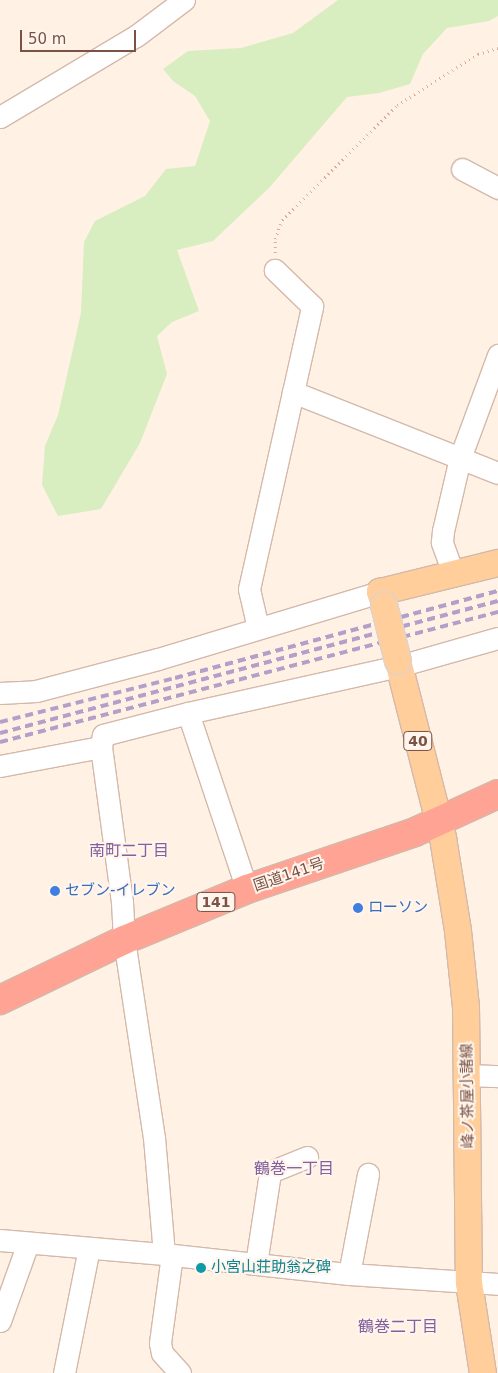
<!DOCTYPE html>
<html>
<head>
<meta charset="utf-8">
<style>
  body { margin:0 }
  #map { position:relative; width:498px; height:1373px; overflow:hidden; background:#fff1e3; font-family:"DejaVu Sans","Noto Sans JP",sans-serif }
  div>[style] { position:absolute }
  .green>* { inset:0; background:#d8eec0 }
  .path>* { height:2.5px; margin-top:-1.25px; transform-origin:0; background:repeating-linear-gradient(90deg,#dcac9a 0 1px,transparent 0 5px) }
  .roads { filter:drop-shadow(1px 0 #d4b9ab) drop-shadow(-1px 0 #d4b9ab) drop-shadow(0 1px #d4b9ab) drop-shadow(0 -1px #d4b9ab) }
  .minor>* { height:21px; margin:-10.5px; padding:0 10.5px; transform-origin:10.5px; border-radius:10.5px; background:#fff }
  .major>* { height:26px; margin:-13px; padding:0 13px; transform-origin:13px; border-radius:13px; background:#ffce9a }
  .highway>* { height:28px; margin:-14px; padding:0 14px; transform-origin:14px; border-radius:14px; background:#ffa394 }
  .rail>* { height:4px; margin-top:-2px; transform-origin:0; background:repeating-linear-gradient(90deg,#b2a0c9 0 8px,transparent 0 13px) }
  .bridges { filter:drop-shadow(1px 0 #dcd2cf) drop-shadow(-1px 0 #dcd2cf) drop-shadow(0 1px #dcd2cf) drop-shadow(0 -1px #dcd2cf) }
  .major-bridge>* { height:26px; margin:-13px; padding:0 13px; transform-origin:13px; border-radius:13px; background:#ffce9a }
  .dots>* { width:14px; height:14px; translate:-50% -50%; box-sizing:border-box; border:2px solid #fff5ec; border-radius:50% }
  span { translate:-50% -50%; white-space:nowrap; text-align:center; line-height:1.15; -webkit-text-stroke:4px #fff5ec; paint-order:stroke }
  .shield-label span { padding:1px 4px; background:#fff5ec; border:1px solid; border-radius:4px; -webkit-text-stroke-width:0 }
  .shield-label { font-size:14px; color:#7a5246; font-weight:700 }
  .street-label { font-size:15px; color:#7a5246 }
  .shop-label { font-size:15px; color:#366cbe }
  .left { translate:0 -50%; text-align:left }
  .culture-label { font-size:15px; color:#0d838f }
  .neighbourhood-label { font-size:16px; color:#82619e }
  .scale { position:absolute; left:20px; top:30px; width:116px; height:22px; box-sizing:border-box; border:2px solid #7a5246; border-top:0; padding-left:6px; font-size:15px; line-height:18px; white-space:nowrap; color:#7a5246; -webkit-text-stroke:4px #fff5ec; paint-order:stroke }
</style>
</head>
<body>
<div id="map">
  <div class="green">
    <i style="clip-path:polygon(338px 0,498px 0,498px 16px,489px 21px,447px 28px,423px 54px,410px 84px,379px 93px,347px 97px,269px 188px,213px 241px,177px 250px,199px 311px,172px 322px,157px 336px,167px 374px,140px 443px,101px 509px,58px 516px,42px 485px,45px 446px,58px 415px,81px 313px,84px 242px,95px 221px,145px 196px,166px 169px,195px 166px,210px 121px,195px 96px,173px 81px,163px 69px,188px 51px,241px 48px,293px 33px)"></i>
  </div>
  <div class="path">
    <i style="left:275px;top:253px;width:14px;rotate:-90deg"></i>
    <i style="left:275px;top:239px;width:20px;rotate:-70deg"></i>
    <i style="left:282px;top:220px;width:163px;rotate:-45deg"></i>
    <i style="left:397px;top:105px;width:96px;rotate:-32.2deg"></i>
    <i style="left:478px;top:54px;width:21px;rotate:-17deg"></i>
  </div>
  <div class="roads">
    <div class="minor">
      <i style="left:0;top:117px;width:158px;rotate:-30.8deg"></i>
      <i style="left:136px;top:36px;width:60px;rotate:-36.9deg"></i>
      <i style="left:462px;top:169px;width:41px;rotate:27.8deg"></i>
      <i style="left:293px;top:392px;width:220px;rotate:21.6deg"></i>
      <i style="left:453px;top:573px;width:33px;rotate:-110deg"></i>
      <i style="left:442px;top:542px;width:11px;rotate:-85deg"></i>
      <i style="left:443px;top:531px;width:75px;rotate:-76.9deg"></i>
      <i style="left:460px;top:458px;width:110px;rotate:-69.7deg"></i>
      <i style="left:258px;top:628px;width:40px;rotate:-103deg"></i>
      <i style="left:249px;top:589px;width:290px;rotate:-77.4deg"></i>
      <i style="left:312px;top:306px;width:52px;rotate:-135.8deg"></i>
      <i style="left:0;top:693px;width:36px;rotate:-3deg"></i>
      <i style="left:36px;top:691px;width:126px;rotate:-14.7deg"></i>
      <i style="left:158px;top:659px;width:232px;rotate:-16.8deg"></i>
      <i style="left:188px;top:713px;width:186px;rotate:71.5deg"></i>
      <i style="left:0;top:766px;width:103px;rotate:-10.7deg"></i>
      <i style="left:468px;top:1075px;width:30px;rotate:2deg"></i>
      <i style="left:0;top:1240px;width:165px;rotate:4.9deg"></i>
      <i style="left:164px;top:1254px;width:186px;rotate:6.2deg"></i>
      <i style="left:349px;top:1274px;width:149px;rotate:3.8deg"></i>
      <i style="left:164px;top:1254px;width:116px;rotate:-94.9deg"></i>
      <i style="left:154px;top:1138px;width:200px;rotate:-98.6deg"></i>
      <i style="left:124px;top:940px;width:38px;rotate:-93deg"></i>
      <i style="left:122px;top:902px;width:156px;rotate:-97.7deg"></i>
      <i style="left:101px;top:747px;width:12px;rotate:-81deg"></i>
      <i style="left:103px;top:735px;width:88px;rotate:-14.5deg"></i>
      <i style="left:188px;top:713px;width:216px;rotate:-12.6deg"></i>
      <i style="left:399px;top:666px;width:103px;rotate:-15.8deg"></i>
      <i style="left:172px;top:1255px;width:89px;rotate:97.8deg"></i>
      <i style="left:160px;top:1343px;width:10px;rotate:79deg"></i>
      <i style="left:162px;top:1353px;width:27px;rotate:48deg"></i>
      <i style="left:256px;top:1264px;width:93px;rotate:-81.3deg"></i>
      <i style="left:270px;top:1172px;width:40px;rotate:-22deg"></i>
      <i style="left:349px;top:1274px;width:102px;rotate:-79.2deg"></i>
      <i style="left:0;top:1321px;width:83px;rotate:-70.3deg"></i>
      <i style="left:64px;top:1373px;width:127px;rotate:-78.7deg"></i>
    </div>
    <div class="major">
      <i style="left:384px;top:605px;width:14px;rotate:-107deg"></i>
      <i style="left:380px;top:592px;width:122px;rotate:-13.8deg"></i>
      <i style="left:398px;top:661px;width:183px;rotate:75.7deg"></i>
      <i style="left:443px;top:838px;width:94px;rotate:80.8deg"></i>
      <i style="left:458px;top:931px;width:76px;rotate:84deg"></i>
      <i style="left:466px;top:1007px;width:276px;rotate:89.4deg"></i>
      <i style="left:469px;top:1283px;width:91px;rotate:81.2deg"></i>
    </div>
    <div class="highway">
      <i style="left:0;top:1000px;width:138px;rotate:-25.8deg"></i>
      <i style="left:124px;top:940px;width:133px;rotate:-22.5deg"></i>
      <i style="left:247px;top:889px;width:177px;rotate:-18.7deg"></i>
      <i style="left:415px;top:832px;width:91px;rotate:-24.6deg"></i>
    </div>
  </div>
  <div class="rail">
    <i style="left:0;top:722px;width:180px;rotate:-14.1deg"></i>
    <i style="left:175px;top:678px;width:335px;rotate:-15.1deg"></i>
    <i style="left:0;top:733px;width:515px;rotate:-14.85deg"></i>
    <i style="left:0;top:742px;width:515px;rotate:-14.63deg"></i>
  </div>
  <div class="bridges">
    <div class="major-bridge">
      <i style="left:384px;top:605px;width:58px;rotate:76deg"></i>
    </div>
  </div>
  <div class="dots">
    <i style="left:55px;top:891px;background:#3f7fe0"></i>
    <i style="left:358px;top:908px;background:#3f7fe0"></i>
    <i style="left:201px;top:1268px;background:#0f9aa8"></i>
  </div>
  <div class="shield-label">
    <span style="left:418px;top:741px">40</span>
    <span style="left:216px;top:902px">141</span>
  </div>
  <div class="street-label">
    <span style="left:289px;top:875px;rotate:-19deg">国道141号</span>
    <span style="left:468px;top:1096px;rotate:-91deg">峰ノ茶屋小諸線</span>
  </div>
  <div class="shop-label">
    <span class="left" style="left:65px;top:891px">セブン-イレブン</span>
    <span class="left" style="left:368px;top:908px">ローソン</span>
  </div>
  <div class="culture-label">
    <span class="left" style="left:211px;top:1268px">小宮山荘助翁之碑</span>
  </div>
  <div class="neighbourhood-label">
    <span style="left:129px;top:851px">南町二丁目</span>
    <span style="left:294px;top:1169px">鶴巻一丁目</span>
    <span style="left:398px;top:1327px">鶴巻二丁目</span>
  </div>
  <div class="scale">50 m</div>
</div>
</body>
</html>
